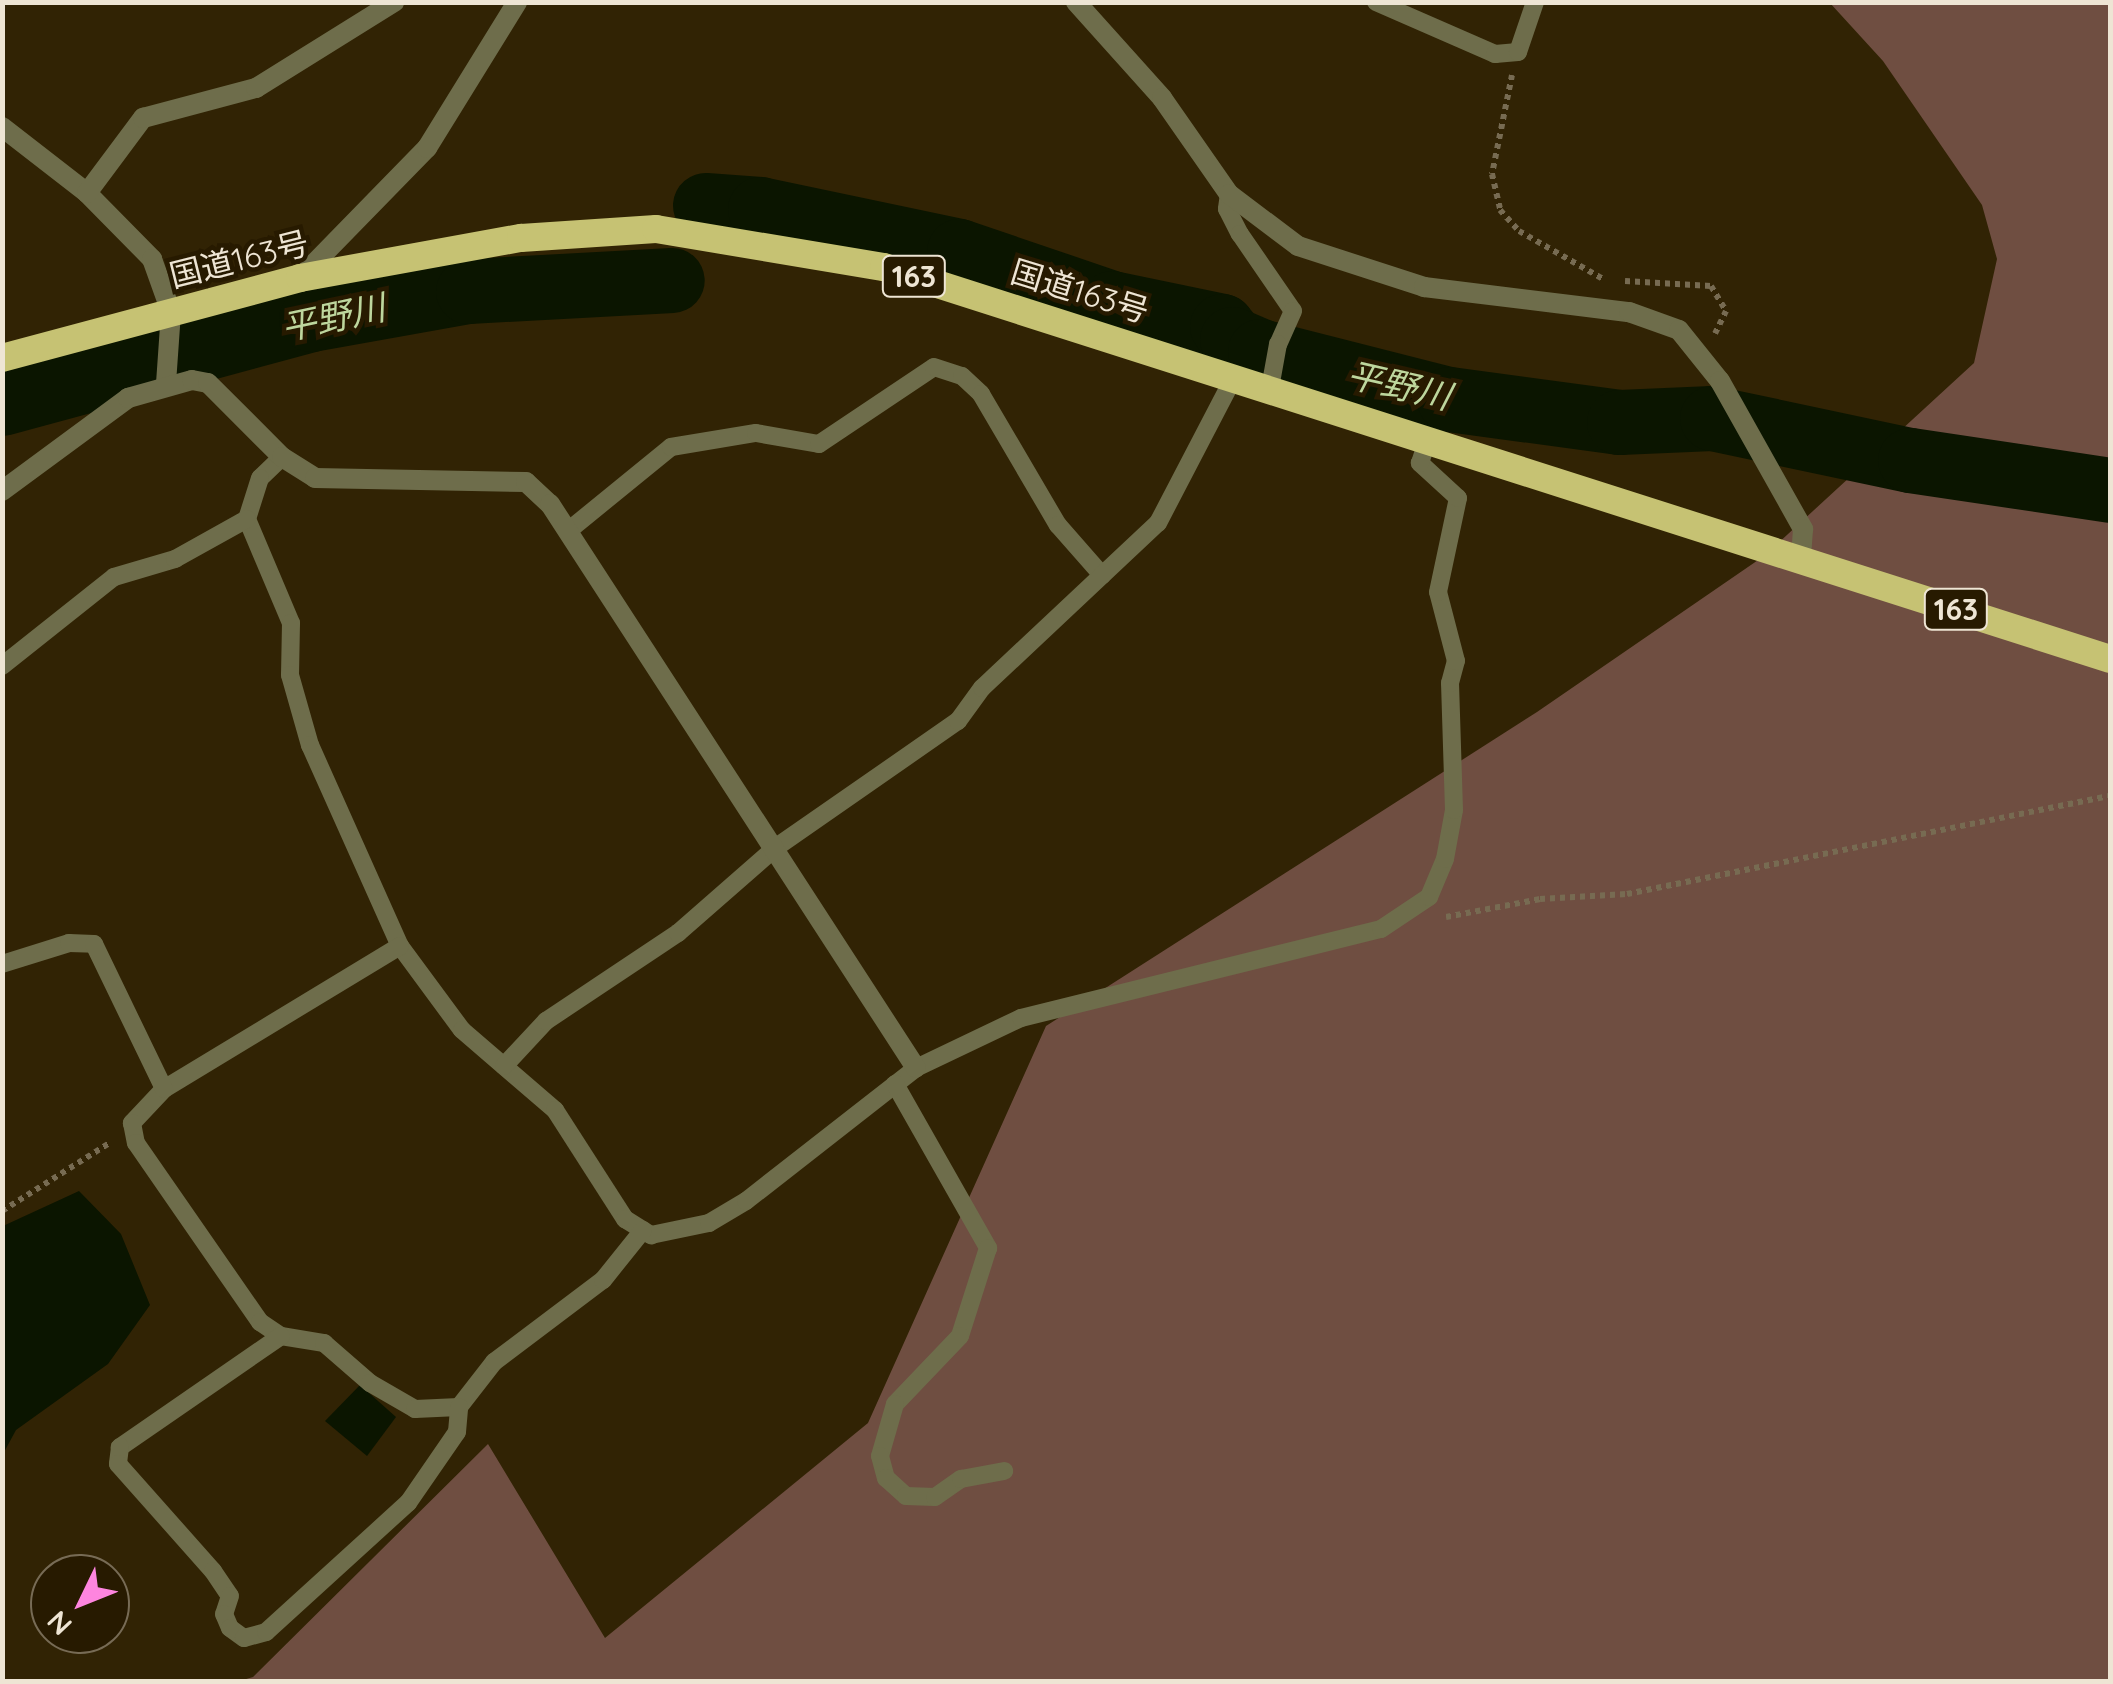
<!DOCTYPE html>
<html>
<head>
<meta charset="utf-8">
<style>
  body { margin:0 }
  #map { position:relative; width:2113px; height:1684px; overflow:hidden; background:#312304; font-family:Quicksand,"Noto Sans JP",sans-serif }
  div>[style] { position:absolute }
  .forest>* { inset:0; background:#6f4e41 }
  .water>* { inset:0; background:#0b1500 }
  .river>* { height:65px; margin:-32.5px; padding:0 32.5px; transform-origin:32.5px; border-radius:32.5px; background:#0b1500 }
  .path>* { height:6px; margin-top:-3px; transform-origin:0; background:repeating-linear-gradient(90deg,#776b52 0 5px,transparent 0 10px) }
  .service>* { height:18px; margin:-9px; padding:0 9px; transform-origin:9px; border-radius:9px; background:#6e6d4b }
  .minor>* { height:20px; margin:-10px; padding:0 10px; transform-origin:10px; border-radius:10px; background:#6e6d4b }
  .trunk>* { height:28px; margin:-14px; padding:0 14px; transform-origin:14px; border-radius:14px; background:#c6c273 }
  span { translate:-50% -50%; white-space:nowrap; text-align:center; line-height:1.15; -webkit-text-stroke:9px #271a00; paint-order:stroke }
  .shield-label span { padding:2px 8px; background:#271a00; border:2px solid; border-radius:8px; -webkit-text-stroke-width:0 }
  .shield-label { font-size:30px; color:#eee5d4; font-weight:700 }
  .street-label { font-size:32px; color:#eee5d4 }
  .water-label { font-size:35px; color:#bdd69d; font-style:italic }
  .frame { position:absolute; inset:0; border:5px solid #eee5d4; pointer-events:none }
  .north { position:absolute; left:30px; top:1554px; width:100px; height:100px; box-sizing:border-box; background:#271a00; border:2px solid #776b55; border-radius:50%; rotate:227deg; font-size:28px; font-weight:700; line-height:40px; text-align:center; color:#eee5d4 }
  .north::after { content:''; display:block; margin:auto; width:35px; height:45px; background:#fe85df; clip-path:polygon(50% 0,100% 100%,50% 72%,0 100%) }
</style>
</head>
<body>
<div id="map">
  <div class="forest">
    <i style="clip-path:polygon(1830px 3px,2110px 3px,2110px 1681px,236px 1682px,253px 1677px,488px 1444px,605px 1638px,868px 1423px,1046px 1026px,1537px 712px,1764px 556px,1974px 363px,1997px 259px,1982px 205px,1883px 61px)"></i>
  </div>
  <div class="water">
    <i style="clip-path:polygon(79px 1191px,121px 1234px,150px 1305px,108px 1364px,16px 1430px,3px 1454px,3px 1226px)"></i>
    <i style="clip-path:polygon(360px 1385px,396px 1417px,367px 1456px,325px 1421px)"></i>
  </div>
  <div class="river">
    <i style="left:705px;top:205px;width:55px;rotate:4.2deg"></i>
    <i style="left:760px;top:209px;width:203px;rotate:11.9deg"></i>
    <i style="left:959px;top:251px;width:162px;rotate:18.8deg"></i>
    <i style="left:1112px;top:303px;width:112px;rotate:11.8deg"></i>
    <i style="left:1222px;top:326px;width:16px;rotate:52deg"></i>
    <i style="left:1232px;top:339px;width:30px;rotate:23deg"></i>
    <i style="left:1260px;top:351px;width:195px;rotate:14.3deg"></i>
    <i style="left:1449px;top:399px;width:172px;rotate:7.7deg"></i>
    <i style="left:1619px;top:422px;width:93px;rotate:-2.5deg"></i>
    <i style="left:1712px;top:418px;width:202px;rotate:12deg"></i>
    <i style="left:1910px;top:460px;width:202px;rotate:8.5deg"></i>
    <i style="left:2px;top:403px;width:320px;rotate:-15.2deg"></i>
    <i style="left:311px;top:319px;width:159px;rotate:-10.1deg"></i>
    <i style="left:468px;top:291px;width:204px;rotate:-3.1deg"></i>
  </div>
  <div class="path">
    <i style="left:1512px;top:75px;width:101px;rotate:101.4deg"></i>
    <i style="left:1492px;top:174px;width:37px;rotate:77deg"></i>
    <i style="left:1500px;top:210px;width:28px;rotate:48deg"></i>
    <i style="left:1519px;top:231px;width:97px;rotate:29.7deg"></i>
    <i style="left:1625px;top:281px;width:86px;rotate:3.3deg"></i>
    <i style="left:1711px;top:286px;width:29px;rotate:59deg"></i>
    <i style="left:1726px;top:311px;width:25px;rotate:116deg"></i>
    <i style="left:1446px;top:917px;width:96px;rotate:-10.8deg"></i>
    <i style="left:1540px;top:899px;width:87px;rotate:-3.3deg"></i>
    <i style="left:1627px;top:894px;width:493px;rotate:-11.5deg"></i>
    <i style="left:2px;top:1211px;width:129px;rotate:-32.3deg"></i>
  </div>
  <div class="service">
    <i style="left:1376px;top:2px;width:130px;rotate:23.6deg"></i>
    <i style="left:1495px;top:54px;width:23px;rotate:-5deg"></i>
    <i style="left:1518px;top:52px;width:53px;rotate:-71.2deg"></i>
    <i style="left:1229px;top:194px;width:15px;rotate:98deg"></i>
    <i style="left:1227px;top:209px;width:28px;rotate:63deg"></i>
    <i style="left:1240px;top:234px;width:93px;rotate:55.5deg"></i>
    <i style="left:1293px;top:311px;width:36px;rotate:114deg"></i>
    <i style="left:1278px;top:344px;width:45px;rotate:100.3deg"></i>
    <i style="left:282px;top:457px;width:30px;rotate:136deg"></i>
    <i style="left:260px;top:478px;width:43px;rotate:107.6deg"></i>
    <i style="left:247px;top:519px;width:113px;rotate:67.1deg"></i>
    <i style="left:291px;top:623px;width:52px;rotate:91.1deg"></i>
    <i style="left:290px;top:675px;width:73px;rotate:74.1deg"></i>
    <i style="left:310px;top:745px;width:220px;rotate:65.9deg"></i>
    <i style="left:400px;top:946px;width:104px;rotate:53.6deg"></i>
    <i style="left:462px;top:1030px;width:123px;rotate:40.7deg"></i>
    <i style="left:555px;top:1110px;width:130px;rotate:57.3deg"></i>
    <i style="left:625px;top:1219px;width:31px;rotate:32deg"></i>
    <i style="left:651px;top:1235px;width:59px;rotate:-11.7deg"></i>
    <i style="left:709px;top:1223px;width:43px;rotate:-30.7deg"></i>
    <i style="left:746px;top:1201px;width:216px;rotate:-38deg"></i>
    <i style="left:916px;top:1068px;width:116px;rotate:-25.5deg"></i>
    <i style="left:1021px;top:1018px;width:371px;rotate:-13.9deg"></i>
    <i style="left:1381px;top:929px;width:58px;rotate:-33.7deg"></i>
    <i style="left:1429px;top:897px;width:41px;rotate:-67.2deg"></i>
    <i style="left:1445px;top:859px;width:50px;rotate:-79.6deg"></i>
    <i style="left:1454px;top:810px;width:127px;rotate:-91.8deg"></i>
    <i style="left:1450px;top:683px;width:23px;rotate:-75deg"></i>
    <i style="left:1456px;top:661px;width:71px;rotate:-104.6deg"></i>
    <i style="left:1438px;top:592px;width:96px;rotate:-78deg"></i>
    <i style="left:1458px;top:498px;width:52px;rotate:-137.4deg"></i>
    <i style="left:1420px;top:463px;width:26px;rotate:-72deg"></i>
    <i style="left:568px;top:531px;width:133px;rotate:-39.2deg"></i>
    <i style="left:671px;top:447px;width:86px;rotate:-9.4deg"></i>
    <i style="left:756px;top:433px;width:64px;rotate:9.9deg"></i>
    <i style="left:819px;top:444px;width:138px;rotate:-33.8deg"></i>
    <i style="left:934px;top:367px;width:29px;rotate:18deg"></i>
    <i style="left:962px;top:376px;width:26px;rotate:43deg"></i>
    <i style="left:981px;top:394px;width:152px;rotate:59.6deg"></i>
    <i style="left:1058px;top:525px;width:67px;rotate:48.7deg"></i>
    <i style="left:2px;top:666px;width:143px;rotate:-38.5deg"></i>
    <i style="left:114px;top:577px;width:64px;rotate:-16.4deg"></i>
    <i style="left:175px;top:559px;width:82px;rotate:-29.1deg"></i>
    <i style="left:400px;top:946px;width:276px;rotate:148.8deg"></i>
    <i style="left:164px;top:1089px;width:47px;rotate:133.3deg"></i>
    <i style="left:132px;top:1123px;width:20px;rotate:79deg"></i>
    <i style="left:136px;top:1143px;width:218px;rotate:55.3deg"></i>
    <i style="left:260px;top:1322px;width:25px;rotate:34deg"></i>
    <i style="left:281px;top:1336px;width:44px;rotate:9.2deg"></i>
    <i style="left:324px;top:1343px;width:61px;rotate:41deg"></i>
    <i style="left:370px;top:1383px;width:52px;rotate:30deg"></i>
    <i style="left:415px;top:1409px;width:44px;rotate:-2.6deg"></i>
    <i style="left:459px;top:1407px;width:57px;rotate:-52.1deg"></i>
    <i style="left:494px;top:1362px;width:136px;rotate:-37deg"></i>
    <i style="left:603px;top:1280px;width:64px;rotate:-51.3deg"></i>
    <i style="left:2px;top:964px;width:70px;rotate:-17.4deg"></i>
    <i style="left:69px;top:943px;width:25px;rotate:2deg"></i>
    <i style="left:94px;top:944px;width:161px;rotate:64.2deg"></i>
    <i style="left:504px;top:1066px;width:62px;rotate:-47deg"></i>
    <i style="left:546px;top:1021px;width:159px;rotate:-33.7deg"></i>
    <i style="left:678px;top:933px;width:129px;rotate:-41.2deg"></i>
    <i style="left:775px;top:848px;width:223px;rotate:-34.8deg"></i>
    <i style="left:958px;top:721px;width:41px;rotate:-54deg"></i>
    <i style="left:982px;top:688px;width:241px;rotate:-43.2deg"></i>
    <i style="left:1158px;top:523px;width:167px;rotate:-62.5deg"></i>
    <i style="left:895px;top:1084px;width:189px;rotate:60.4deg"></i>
    <i style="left:988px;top:1248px;width:92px;rotate:107.7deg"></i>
    <i style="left:960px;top:1336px;width:94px;rotate:133.7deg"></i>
    <i style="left:895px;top:1404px;width:54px;rotate:106.1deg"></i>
    <i style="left:880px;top:1456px;width:23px;rotate:75deg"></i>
    <i style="left:886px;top:1478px;width:27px;rotate:42deg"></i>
    <i style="left:906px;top:1496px;width:29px;rotate:2deg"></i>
    <i style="left:935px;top:1497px;width:32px;rotate:-35deg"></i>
    <i style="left:961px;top:1479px;width:44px;rotate:-10.5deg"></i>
    <i style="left:281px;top:1336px;width:196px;rotate:145.4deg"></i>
    <i style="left:120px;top:1447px;width:17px;rotate:97deg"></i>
    <i style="left:118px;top:1464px;width:143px;rotate:48.4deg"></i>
    <i style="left:213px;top:1571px;width:30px;rotate:56deg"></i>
    <i style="left:230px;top:1596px;width:19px;rotate:108deg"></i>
    <i style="left:224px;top:1614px;width:15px;rotate:67deg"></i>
    <i style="left:230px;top:1628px;width:17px;rotate:36deg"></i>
    <i style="left:244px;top:1638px;width:23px;rotate:-15deg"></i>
    <i style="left:266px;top:1632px;width:192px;rotate:-42.3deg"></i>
    <i style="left:408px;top:1503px;width:86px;rotate:-55.4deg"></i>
    <i style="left:457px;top:1432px;width:25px;rotate:-85deg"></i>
  </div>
  <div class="minor">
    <i style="left:1076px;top:2px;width:129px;rotate:48.1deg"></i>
    <i style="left:1162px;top:98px;width:117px;rotate:55.1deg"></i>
    <i style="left:1229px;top:194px;width:86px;rotate:37deg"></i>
    <i style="left:1298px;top:246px;width:133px;rotate:18deg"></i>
    <i style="left:1424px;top:287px;width:207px;rotate:7deg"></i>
    <i style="left:1629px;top:312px;width:53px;rotate:19.8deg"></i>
    <i style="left:1679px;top:330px;width:65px;rotate:51.2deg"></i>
    <i style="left:1720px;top:381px;width:170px;rotate:60.7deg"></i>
    <i style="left:1803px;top:529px;width:29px;rotate:94deg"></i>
    <i style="left:2px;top:127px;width:108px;rotate:37.8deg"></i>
    <i style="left:87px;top:193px;width:93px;rotate:45.4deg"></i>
    <i style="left:152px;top:259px;width:56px;rotate:70.3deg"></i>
    <i style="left:171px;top:312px;width:72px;rotate:94deg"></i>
    <i style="left:87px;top:193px;width:94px;rotate:-53.3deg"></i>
    <i style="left:143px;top:118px;width:117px;rotate:-14.9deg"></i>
    <i style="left:256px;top:88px;width:163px;rotate:-31.9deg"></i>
    <i style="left:300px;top:278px;width:182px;rotate:-45.7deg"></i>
    <i style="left:427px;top:148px;width:172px;rotate:-58.3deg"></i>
    <i style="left:2px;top:491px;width:157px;rotate:-36.4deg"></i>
    <i style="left:128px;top:398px;width:66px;rotate:-15.7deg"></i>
    <i style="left:192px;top:380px;width:16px;rotate:11deg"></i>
    <i style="left:208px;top:383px;width:105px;rotate:45deg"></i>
    <i style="left:282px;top:457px;width:39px;rotate:32deg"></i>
    <i style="left:315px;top:478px;width:211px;rotate:1.1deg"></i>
    <i style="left:526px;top:482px;width:33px;rotate:43deg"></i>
    <i style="left:550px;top:504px;width:672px;rotate:57.02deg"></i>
  </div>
  <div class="trunk">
    <i style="left:2px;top:358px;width:309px;rotate:-15deg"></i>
    <i style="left:300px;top:278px;width:225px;rotate:-10.3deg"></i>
    <i style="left:521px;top:238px;width:135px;rotate:-3.8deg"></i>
    <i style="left:656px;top:229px;width:231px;rotate:9.5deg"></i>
    <i style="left:884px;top:267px;width:1287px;rotate:17.73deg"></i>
  </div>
  <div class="shield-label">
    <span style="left:914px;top:276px">163</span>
    <span style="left:1956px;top:609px">163</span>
  </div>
  <div class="street-label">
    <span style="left:239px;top:259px;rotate:-14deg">国道163号</span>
    <span style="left:1080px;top:291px;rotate:17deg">国道163号</span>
  </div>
  <div class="water-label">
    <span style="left:333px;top:317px;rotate:-12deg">平野川</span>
    <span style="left:1399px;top:385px;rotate:13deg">平野川</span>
  </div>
  <div class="frame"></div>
  <div class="north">N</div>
</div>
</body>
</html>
